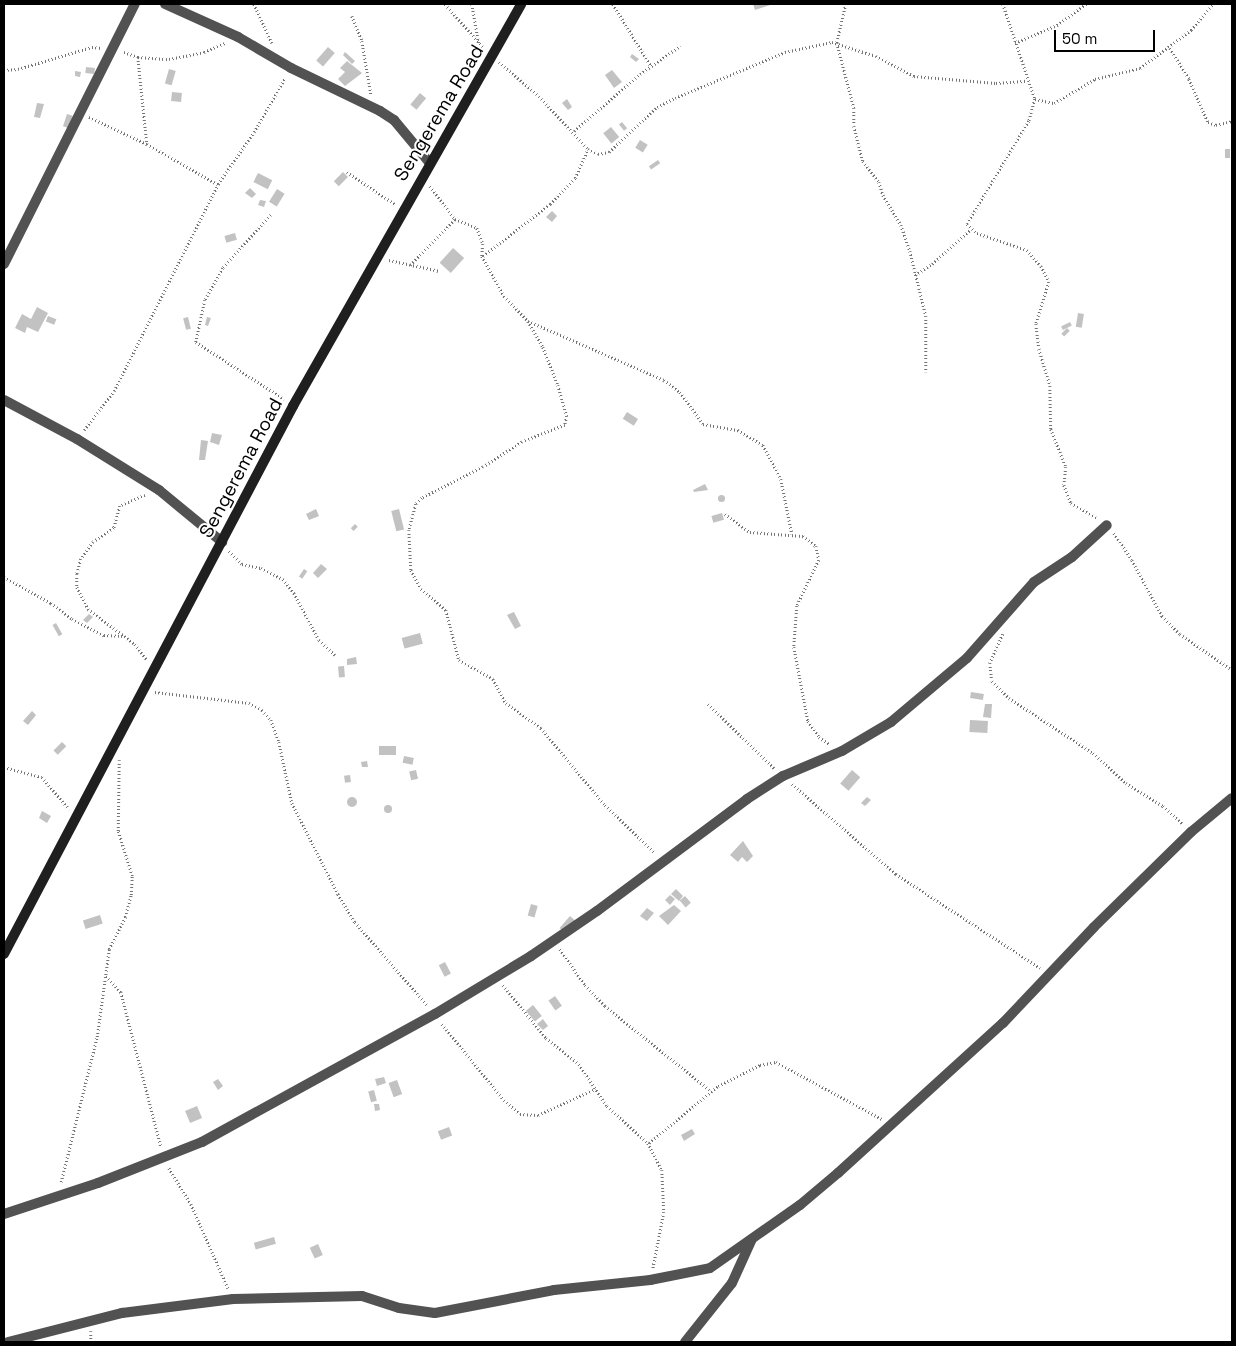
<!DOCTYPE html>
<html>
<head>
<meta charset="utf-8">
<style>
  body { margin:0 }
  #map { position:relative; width:1236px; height:1346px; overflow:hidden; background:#fff; font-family:"Space Grotesk",sans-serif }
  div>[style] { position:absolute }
  .building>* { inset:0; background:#c2c2c2; transform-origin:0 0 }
  .round { border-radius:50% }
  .path>* { height:2.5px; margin-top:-1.25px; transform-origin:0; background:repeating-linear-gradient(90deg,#747474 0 1px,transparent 0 3.5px) }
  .street>* { height:10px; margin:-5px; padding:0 5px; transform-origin:5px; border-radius:5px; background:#525252 }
  .secondary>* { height:10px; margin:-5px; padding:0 5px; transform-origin:5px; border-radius:5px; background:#1f1f1f }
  span { translate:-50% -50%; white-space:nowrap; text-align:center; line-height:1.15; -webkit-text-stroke:4px #fff; paint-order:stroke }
  .street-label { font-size:19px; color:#000 }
  .frame { position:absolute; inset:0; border:5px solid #000; pointer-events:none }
  .scale { position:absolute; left:1054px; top:30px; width:101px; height:22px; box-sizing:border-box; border:2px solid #000; border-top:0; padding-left:6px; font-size:15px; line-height:18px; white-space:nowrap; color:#000; -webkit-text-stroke:4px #fff; paint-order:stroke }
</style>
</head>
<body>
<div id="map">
  <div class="building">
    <i style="clip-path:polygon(753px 4px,773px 4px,755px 10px)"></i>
    <i style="left:328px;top:47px;width:9px;height:18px;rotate:41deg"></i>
    <i style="clip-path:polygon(345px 52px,355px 61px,352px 64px,343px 55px)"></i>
    <i style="clip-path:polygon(632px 54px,639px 59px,636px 62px,630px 57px)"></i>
    <i style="clip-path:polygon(347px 61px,362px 73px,345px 86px,338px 79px,345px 72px,340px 68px)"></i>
    <i style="left:86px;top:67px;width:9px;height:6px;rotate:6deg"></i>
    <i style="left:169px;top:69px;width:7px;height:15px;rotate:16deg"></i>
    <i style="clip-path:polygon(612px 70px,622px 82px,614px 88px,605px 75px)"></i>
    <i style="clip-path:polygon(75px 71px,81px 72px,80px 77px,75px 76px)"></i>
    <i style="left:172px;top:92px;width:10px;height:9px;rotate:6deg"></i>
    <i style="left:420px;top:93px;width:8px;height:15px;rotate:40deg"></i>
    <i style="clip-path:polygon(567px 99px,572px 107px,568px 110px,562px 103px)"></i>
    <i style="clip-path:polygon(37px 103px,44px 104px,40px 118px,34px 117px)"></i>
    <i style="left:67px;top:114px;width:6px;height:13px;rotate:18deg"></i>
    <i style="left:622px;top:122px;width:8px;height:4px;rotate:50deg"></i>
    <i style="left:611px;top:127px;width:13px;height:10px;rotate:51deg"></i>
    <i style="left:640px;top:140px;width:9px;height:9px;rotate:32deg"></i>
    <i style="left:1225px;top:149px;width:5px;height:9px"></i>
    <i style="left:658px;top:160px;width:4px;height:11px;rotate:56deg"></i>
    <i style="left:343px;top:172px;width:7px;height:13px;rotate:45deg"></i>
    <i style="left:258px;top:173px;width:16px;height:10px;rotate:27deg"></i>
    <i style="clip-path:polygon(250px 188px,256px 194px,252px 198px,245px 193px)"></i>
    <i style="left:277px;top:189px;width:9px;height:15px;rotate:32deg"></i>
    <i style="clip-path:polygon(260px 200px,266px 201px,264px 207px,258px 205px)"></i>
    <i style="clip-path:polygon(552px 211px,557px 216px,552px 222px,546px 217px)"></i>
    <i style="left:235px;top:233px;width:7px;height:11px;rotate:74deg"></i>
    <i style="left:453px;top:248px;width:15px;height:20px;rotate:42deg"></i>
    <i style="clip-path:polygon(37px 307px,48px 313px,38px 332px,27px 327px,25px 333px,15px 328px,22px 314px,31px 319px)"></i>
    <i style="left:1078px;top:313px;width:6px;height:14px;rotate:9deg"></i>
    <i style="left:48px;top:316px;width:9px;height:6px;rotate:21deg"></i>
    <i style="left:188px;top:317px;width:12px;height:5px;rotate:76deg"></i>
    <i style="clip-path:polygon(207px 317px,211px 318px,208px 326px,205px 325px)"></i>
    <i style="left:1070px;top:322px;width:4px;height:10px;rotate:63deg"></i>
    <i style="left:1067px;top:328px;width:4px;height:8px;rotate:45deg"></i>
    <i style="left:627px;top:412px;width:13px;height:8px;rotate:32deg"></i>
    <i style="clip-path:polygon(212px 433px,222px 435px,219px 445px,210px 442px)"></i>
    <i style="clip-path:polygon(201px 440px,208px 441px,205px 460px,199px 460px)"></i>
    <i style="clip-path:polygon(705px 484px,708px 490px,694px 492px,693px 490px)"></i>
    <i class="round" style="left:717.5px;top:494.5px;width:7px;height:7px"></i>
    <i style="clip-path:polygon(316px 509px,319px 516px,309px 520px,306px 514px)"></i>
    <i style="left:399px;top:509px;width:21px;height:8px;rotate:76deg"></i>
    <i style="left:722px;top:513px;width:7px;height:11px;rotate:74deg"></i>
    <i style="left:355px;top:524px;width:4px;height:6px;rotate:45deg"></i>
    <i style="clip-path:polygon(321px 564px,327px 569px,318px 578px,313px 573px)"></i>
    <i style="left:304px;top:569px;width:4px;height:9px;rotate:34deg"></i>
    <i style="clip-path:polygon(514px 612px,521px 626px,515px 629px,507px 615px)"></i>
    <i style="clip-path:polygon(89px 614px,93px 617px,87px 623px,83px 620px)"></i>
    <i style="left:56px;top:623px;width:13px;height:4px;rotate:61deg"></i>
    <i style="left:420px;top:633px;width:11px;height:19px;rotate:75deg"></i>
    <i style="clip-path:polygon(356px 657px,357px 664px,347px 665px,347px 659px)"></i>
    <i style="left:344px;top:666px;width:11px;height:6px;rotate:85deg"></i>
    <i style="left:971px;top:692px;width:13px;height:6px;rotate:9deg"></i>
    <i style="clip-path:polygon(985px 704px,992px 704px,991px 718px,983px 717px)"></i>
    <i style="clip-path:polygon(32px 711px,36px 715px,28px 725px,23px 721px)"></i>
    <i style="left:970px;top:720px;width:18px;height:12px;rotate:3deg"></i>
    <i style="left:62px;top:742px;width:6px;height:12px;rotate:45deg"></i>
    <i style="left:379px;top:746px;width:17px;height:9px"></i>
    <i style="left:404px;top:756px;width:10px;height:7px;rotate:11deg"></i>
    <i style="clip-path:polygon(367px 761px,368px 767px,362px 767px,361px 762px)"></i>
    <i style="left:416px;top:770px;width:9px;height:7px;rotate:77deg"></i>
    <i style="left:852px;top:770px;width:11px;height:18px;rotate:41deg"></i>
    <i style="left:350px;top:775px;width:7px;height:6px;rotate:82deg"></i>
    <i style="clip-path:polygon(867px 797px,871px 800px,865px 806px,861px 803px)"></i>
    <i class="round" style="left:347px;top:797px;width:10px;height:10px"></i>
    <i class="round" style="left:384px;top:805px;width:8px;height:8px"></i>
    <i style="clip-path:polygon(42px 811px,51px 816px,47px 823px,39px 818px)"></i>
    <i style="clip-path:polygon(743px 841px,753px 856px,747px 862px,742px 857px,738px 862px,730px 855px)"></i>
    <i style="clip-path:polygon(676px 889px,683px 896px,679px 901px,671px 894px)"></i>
    <i style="clip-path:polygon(670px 895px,675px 899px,670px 905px,665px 900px)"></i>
    <i style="left:685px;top:896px;width:9px;height:7px;rotate:49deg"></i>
    <i style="left:531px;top:904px;width:7px;height:12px;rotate:16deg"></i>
    <i style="clip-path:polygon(674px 905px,681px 911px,668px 925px,659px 916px)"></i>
    <i style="clip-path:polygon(647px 908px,654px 913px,647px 921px,640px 916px)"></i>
    <i style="left:100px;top:915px;width:9px;height:18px;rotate:72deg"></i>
    <i style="left:570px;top:916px;width:9px;height:16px;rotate:41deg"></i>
    <i style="left:445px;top:962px;width:13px;height:7px;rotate:63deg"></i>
    <i style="left:555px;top:996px;width:12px;height:8px;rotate:55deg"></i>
    <i style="left:533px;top:1005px;width:14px;height:9px;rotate:51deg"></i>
    <i style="clip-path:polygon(543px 1019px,548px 1026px,543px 1030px,537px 1024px)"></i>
    <i style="clip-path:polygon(384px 1077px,386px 1083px,377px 1086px,375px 1079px)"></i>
    <i style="clip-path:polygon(218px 1079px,223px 1086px,218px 1090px,213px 1082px)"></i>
    <i style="left:397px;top:1080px;width:15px;height:9px;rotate:70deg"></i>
    <i style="left:374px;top:1090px;width:11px;height:6px;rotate:75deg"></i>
    <i style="clip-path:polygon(374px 1104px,379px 1104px,380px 1110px,375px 1111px)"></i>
    <i style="left:197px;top:1106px;width:13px;height:13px;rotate:67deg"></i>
    <i style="left:449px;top:1127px;width:9px;height:12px;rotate:69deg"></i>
    <i style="clip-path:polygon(692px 1129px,695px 1134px,684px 1141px,681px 1135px)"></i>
    <i style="left:274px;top:1237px;width:7px;height:21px;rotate:74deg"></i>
    <i style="left:318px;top:1244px;width:12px;height:9px;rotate:66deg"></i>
  </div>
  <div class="path">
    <i style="left:254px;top:4px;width:43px;rotate:65.2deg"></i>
    <i style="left:445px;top:4px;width:59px;rotate:48.4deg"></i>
    <i style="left:472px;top:4px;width:41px;rotate:80.1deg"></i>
    <i style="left:613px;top:4px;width:73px;rotate:58.5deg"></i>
    <i style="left:846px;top:4px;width:40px;rotate:103deg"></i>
    <i style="left:837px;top:43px;width:67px;rotate:75.3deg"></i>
    <i style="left:854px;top:108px;width:18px;rotate:90deg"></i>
    <i style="left:854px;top:126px;width:36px;rotate:76deg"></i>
    <i style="left:863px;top:161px;width:26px;rotate:53deg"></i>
    <i style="left:879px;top:182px;width:14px;rotate:73deg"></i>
    <i style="left:883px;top:195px;width:35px;rotate:59deg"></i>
    <i style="left:901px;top:225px;width:28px;rotate:71deg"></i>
    <i style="left:910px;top:251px;width:67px;rotate:76.2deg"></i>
    <i style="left:926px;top:316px;width:56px;rotate:90deg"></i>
    <i style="left:1003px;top:4px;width:100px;rotate:71.4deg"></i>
    <i style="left:1035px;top:99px;width:23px;rotate:105deg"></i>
    <i style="left:1029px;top:121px;width:120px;rotate:121deg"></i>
    <i style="left:967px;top:224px;width:13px;rotate:42deg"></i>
    <i style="left:977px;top:233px;width:53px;rotate:18.8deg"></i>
    <i style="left:1027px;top:250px;width:21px;rotate:49deg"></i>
    <i style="left:1041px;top:266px;width:18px;rotate:63deg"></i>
    <i style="left:1049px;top:282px;width:44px;rotate:107.2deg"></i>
    <i style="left:1036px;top:324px;width:25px;rotate:83deg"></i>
    <i style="left:1039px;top:349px;width:39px;rotate:73deg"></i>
    <i style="left:1050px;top:386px;width:43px;rotate:88.7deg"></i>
    <i style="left:1051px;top:429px;width:41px;rotate:68.5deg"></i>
    <i style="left:1066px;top:467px;width:18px;rotate:96deg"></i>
    <i style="left:1064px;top:485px;width:19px;rotate:69deg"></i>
    <i style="left:1071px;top:503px;width:30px;rotate:30deg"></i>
    <i style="left:352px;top:16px;width:27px;rotate:68deg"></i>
    <i style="left:362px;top:41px;width:54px;rotate:80.4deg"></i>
    <i style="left:1015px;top:43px;width:46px;rotate:-23.2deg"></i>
    <i style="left:1057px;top:25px;width:36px;rotate:-36deg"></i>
    <i style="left:1170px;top:48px;width:36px;rotate:58deg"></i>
    <i style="left:1189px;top:79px;width:47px;rotate:66.2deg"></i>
    <i style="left:1208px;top:122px;width:9px;rotate:21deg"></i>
    <i style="left:1216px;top:125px;width:16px;rotate:-14deg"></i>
    <i style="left:124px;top:52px;width:15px;rotate:20deg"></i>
    <i style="left:138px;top:57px;width:31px;rotate:4deg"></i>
    <i style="left:169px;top:59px;width:36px;rotate:-11deg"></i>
    <i style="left:204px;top:52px;width:23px;rotate:-23deg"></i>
    <i style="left:138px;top:57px;width:87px;rotate:84.1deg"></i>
    <i style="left:499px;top:62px;width:52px;rotate:40.4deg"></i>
    <i style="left:539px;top:96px;width:72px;rotate:47.2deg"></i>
    <i style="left:588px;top:149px;width:11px;rotate:27deg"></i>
    <i style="left:598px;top:154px;width:11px;rotate:-10deg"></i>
    <i style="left:609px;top:152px;width:66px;rotate:-43.2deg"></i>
    <i style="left:657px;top:107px;width:20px;rotate:-27deg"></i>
    <i style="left:675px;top:98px;width:119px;rotate:-22.7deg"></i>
    <i style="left:785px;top:52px;width:48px;rotate:-12deg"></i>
    <i style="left:832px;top:42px;width:46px;rotate:17.7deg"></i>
    <i style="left:876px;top:56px;width:43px;rotate:27.8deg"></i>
    <i style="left:914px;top:76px;width:82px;rotate:4.9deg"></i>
    <i style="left:996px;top:83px;width:31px;rotate:-4deg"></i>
    <i style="left:4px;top:70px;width:14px;rotate:-4deg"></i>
    <i style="left:18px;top:69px;width:77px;rotate:-16.6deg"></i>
    <i style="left:92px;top:47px;width:10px;rotate:6deg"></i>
    <i style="left:1035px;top:99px;width:19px;rotate:12deg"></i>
    <i style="left:1054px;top:103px;width:48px;rotate:-30.3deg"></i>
    <i style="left:1095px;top:79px;width:46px;rotate:-13.7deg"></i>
    <i style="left:1140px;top:68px;width:64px;rotate:-36.7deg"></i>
    <i style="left:1191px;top:30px;width:34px;rotate:-50deg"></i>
    <i style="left:89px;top:117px;width:64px;rotate:25deg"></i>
    <i style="left:147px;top:144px;width:81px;rotate:29.7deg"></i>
    <i style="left:574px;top:131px;width:87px;rotate:-40.8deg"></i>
    <i style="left:640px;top:74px;width:49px;rotate:-35deg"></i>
    <i style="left:347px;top:172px;width:58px;rotate:33.7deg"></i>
    <i style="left:430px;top:186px;width:41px;rotate:52.9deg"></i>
    <i style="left:455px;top:219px;width:24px;rotate:22deg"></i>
    <i style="left:477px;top:228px;width:17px;rotate:69deg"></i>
    <i style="left:483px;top:244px;width:12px;rotate:95deg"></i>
    <i style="left:482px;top:256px;width:46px;rotate:61.2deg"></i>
    <i style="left:504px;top:296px;width:35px;rotate:46deg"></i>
    <i style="left:528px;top:321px;width:148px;rotate:23.5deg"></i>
    <i style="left:664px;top:380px;width:20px;rotate:37deg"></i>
    <i style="left:680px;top:392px;width:39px;rotate:54deg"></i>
    <i style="left:703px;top:424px;width:36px;rotate:10deg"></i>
    <i style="left:738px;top:430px;width:29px;rotate:31deg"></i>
    <i style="left:763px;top:445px;width:38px;rotate:62deg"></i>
    <i style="left:781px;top:479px;width:56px;rotate:78.7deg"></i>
    <i style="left:271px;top:215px;width:72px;rotate:132.2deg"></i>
    <i style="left:223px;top:268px;width:37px;rotate:119deg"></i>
    <i style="left:205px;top:300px;width:43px;rotate:102.1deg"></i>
    <i style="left:196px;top:342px;width:105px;rotate:32.9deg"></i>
    <i style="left:483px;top:256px;width:85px;rotate:-37.8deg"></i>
    <i style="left:550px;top:204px;width:36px;rotate:-46deg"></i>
    <i style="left:575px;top:178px;width:32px;rotate:-66deg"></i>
    <i style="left:389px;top:260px;width:52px;rotate:12.2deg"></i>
    <i style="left:410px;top:265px;width:64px;rotate:-45.6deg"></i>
    <i style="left:915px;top:275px;width:20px;rotate:-33deg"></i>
    <i style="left:932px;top:264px;width:51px;rotate:-41.8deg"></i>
    <i style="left:528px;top:321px;width:30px;rotate:60deg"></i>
    <i style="left:543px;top:347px;width:41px;rotate:68.5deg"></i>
    <i style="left:558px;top:385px;width:32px;rotate:74deg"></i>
    <i style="left:567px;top:416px;width:9px;rotate:103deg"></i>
    <i style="left:565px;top:425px;width:46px;rotate:158.4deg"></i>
    <i style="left:522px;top:442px;width:46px;rotate:147.3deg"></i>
    <i style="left:483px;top:467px;width:68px;rotate:153.1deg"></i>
    <i style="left:422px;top:498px;width:8px;rotate:135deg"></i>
    <i style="left:416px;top:504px;width:27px;rotate:105deg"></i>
    <i style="left:409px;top:530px;width:40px;rotate:87.1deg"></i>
    <i style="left:411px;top:570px;width:21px;rotate:62deg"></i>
    <i style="left:421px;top:589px;width:33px;rotate:40deg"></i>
    <i style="left:446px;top:610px;width:52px;rotate:75.4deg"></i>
    <i style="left:459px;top:660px;width:39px;rotate:29deg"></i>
    <i style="left:493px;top:679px;width:27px;rotate:62deg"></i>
    <i style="left:506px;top:703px;width:43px;rotate:35.5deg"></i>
    <i style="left:541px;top:728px;width:100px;rotate:50.3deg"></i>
    <i style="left:605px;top:805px;width:69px;rotate:43.8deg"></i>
    <i style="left:84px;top:430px;width:49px;rotate:-52.4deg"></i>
    <i style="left:114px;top:391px;width:232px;rotate:-63.3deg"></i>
    <i style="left:218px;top:184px;width:63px;rotate:-55.3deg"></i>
    <i style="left:254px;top:132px;width:62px;rotate:-60.1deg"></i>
    <i style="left:145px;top:495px;width:27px;rotate:156deg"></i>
    <i style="left:120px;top:506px;width:23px;rotate:105deg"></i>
    <i style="left:114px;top:528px;width:25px;rotate:146deg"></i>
    <i style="left:93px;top:542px;width:21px;rotate:125deg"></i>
    <i style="left:81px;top:559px;width:16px;rotate:105deg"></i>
    <i style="left:77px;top:574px;width:13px;rotate:90deg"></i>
    <i style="left:77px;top:587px;width:25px;rotate:63deg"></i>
    <i style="left:88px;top:609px;width:59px;rotate:36.7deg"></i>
    <i style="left:135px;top:644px;width:20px;rotate:53deg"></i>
    <i style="left:725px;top:514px;width:31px;rotate:36deg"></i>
    <i style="left:750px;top:532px;width:53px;rotate:4.3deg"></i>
    <i style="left:803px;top:536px;width:16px;rotate:38deg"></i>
    <i style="left:816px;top:546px;width:14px;rotate:78deg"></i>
    <i style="left:819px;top:560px;width:51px;rotate:115.6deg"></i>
    <i style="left:797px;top:606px;width:41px;rotate:94.2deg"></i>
    <i style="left:794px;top:647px;width:75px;rotate:79.3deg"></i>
    <i style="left:808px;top:721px;width:19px;rotate:55deg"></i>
    <i style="left:819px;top:737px;width:12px;rotate:35deg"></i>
    <i style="left:1114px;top:533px;width:32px;rotate:56deg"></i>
    <i style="left:1132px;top:560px;width:64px;rotate:61.8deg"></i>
    <i style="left:1162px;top:616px;width:25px;rotate:45deg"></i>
    <i style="left:1180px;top:634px;width:63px;rotate:34.7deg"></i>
    <i style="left:229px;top:551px;width:18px;rotate:45deg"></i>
    <i style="left:242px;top:564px;width:19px;rotate:12deg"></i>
    <i style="left:261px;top:568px;width:25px;rotate:27deg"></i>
    <i style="left:283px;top:579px;width:18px;rotate:52deg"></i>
    <i style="left:294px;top:593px;width:53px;rotate:62deg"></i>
    <i style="left:319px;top:640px;width:22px;rotate:43deg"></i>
    <i style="left:4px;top:577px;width:54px;rotate:29deg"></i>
    <i style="left:51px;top:603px;width:26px;rotate:37deg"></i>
    <i style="left:72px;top:619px;width:36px;rotate:27deg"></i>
    <i style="left:104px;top:635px;width:20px;rotate:3deg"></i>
    <i style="left:1003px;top:634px;width:32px;rotate:114deg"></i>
    <i style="left:990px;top:663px;width:18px;rotate:84deg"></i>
    <i style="left:992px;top:681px;width:24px;rotate:45deg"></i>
    <i style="left:1009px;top:698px;width:100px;rotate:33.2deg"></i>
    <i style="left:1093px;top:753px;width:45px;rotate:42.3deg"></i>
    <i style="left:1126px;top:783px;width:44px;rotate:31.9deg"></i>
    <i style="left:1163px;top:806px;width:27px;rotate:42deg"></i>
    <i style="left:155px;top:692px;width:95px;rotate:6.7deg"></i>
    <i style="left:249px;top:703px;width:15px;rotate:28deg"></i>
    <i style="left:262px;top:710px;width:13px;rotate:48deg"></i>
    <i style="left:271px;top:720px;width:23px;rotate:70deg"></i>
    <i style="left:279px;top:742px;width:62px;rotate:78deg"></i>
    <i style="left:292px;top:803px;width:102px;rotate:63.2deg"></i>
    <i style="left:338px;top:894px;width:33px;rotate:59deg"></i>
    <i style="left:355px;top:922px;width:111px;rotate:49deg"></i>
    <i style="left:708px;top:704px;width:93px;rotate:44.1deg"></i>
    <i style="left:4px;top:767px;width:39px;rotate:15deg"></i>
    <i style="left:42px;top:777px;width:42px;rotate:49.8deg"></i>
    <i style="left:792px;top:784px;width:138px;rotate:40.9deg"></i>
    <i style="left:896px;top:874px;width:172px;rotate:33.1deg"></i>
    <i style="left:560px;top:949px;width:44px;rotate:55.2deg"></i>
    <i style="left:585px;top:985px;width:29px;rotate:46deg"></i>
    <i style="left:605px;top:1006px;width:136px;rotate:38.7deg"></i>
    <i style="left:106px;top:976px;width:22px;rotate:47deg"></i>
    <i style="left:121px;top:992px;width:160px;rotate:75.5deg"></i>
    <i style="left:503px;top:985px;width:68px;rotate:50.9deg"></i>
    <i style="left:546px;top:1038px;width:42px;rotate:38.2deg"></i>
    <i style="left:579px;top:1064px;width:50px;rotate:56.3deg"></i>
    <i style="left:607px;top:1106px;width:55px;rotate:42.1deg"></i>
    <i style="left:648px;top:1143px;width:30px;rotate:63deg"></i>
    <i style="left:662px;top:1170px;width:42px;rotate:87.3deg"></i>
    <i style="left:664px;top:1212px;width:58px;rotate:100.9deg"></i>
    <i style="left:442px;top:1024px;width:98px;rotate:50.8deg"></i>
    <i style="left:504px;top:1100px;width:21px;rotate:41deg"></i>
    <i style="left:520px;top:1114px;width:18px;rotate:3deg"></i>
    <i style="left:538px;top:1115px;width:63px;rotate:-24.5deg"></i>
    <i style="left:649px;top:1143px;width:89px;rotate:-39.6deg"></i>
    <i style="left:718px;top:1086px;width:47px;rotate:-26.6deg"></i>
    <i style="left:760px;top:1065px;width:16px;rotate:-11deg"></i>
    <i style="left:776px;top:1062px;width:120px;rotate:28.3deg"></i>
    <i style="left:169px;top:1168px;width:42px;rotate:58.6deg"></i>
    <i style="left:191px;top:1204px;width:92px;rotate:66.2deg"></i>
    <i style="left:61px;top:1182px;width:149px;rotate:-76.1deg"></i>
    <i style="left:97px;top:1037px;width:89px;rotate:-82.2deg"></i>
    <i style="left:109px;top:949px;width:36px;rotate:-63deg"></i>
    <i style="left:125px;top:917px;width:23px;rotate:-75deg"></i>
    <i style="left:131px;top:895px;width:19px;rotate:-87deg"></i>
    <i style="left:132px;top:876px;width:47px;rotate:-107.3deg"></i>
    <i style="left:118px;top:831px;width:71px;rotate:-89.2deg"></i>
    <i style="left:91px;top:1331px;width:11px;rotate:90deg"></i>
  </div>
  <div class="street">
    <i style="left:165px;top:4px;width:80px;rotate:24.3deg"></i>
    <i style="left:238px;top:37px;width:61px;rotate:30.3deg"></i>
    <i style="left:291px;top:68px;width:99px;rotate:25.8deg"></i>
    <i style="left:380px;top:111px;width:17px;rotate:33deg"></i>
    <i style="left:394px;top:120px;width:55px;rotate:50.2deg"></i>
    <i style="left:4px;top:264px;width:291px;rotate:-63.3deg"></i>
    <i style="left:4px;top:400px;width:83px;rotate:28.1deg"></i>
    <i style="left:77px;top:439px;width:97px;rotate:31.9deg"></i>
    <i style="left:159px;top:490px;width:82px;rotate:39.5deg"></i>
    <i style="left:4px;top:1214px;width:99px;rotate:-18.3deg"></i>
    <i style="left:98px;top:1183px;width:112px;rotate:-21.5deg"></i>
    <i style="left:202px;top:1142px;width:266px;rotate:-28.8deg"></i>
    <i style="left:435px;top:1014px;width:112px;rotate:-31.1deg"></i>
    <i style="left:531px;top:956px;width:80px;rotate:-34.3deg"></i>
    <i style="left:597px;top:911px;width:187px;rotate:-36.7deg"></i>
    <i style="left:747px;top:799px;width:43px;rotate:-32.6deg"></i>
    <i style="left:783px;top:776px;width:64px;rotate:-23deg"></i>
    <i style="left:842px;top:751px;width:57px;rotate:-30.6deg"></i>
    <i style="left:891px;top:722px;width:99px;rotate:-40.1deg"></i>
    <i style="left:967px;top:658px;width:101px;rotate:-48.6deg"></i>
    <i style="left:1034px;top:582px;width:45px;rotate:-33.3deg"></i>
    <i style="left:1072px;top:557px;width:47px;rotate:-42.4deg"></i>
    <i style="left:8px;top:1342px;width:118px;rotate:-14.3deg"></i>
    <i style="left:122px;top:1313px;width:112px;rotate:-7.2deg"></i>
    <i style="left:233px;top:1299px;width:129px;rotate:-1.3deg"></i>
    <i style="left:362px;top:1296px;width:39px;rotate:18deg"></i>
    <i style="left:399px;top:1308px;width:36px;rotate:8deg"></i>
    <i style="left:435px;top:1313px;width:121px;rotate:-10.9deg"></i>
    <i style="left:554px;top:1290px;width:97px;rotate:-5.9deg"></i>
    <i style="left:650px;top:1280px;width:61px;rotate:-11.3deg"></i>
    <i style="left:710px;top:1268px;width:110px;rotate:-35deg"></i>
    <i style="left:800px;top:1205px;width:50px;rotate:-40.1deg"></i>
    <i style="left:838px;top:1173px;width:223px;rotate:-42.3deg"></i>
    <i style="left:1003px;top:1023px;width:132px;rotate:-46.5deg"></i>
    <i style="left:1094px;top:927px;width:136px;rotate:-44.4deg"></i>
    <i style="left:1191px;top:832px;width:53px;rotate:-39.7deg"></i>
    <i style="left:685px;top:1342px;width:75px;rotate:-51.5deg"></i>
    <i style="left:732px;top:1283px;width:48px;rotate:-65.6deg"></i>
  </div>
  <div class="secondary">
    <i style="left:4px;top:954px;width:620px;rotate:-62.19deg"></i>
    <i style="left:293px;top:406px;width:462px;rotate:-60.4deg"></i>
  </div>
  <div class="street-label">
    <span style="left:439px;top:113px;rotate:-59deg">Sengerema Road</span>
    <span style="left:241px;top:468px;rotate:-62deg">Sengerema Road</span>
  </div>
  <div class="frame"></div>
  <div class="scale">50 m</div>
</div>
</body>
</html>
